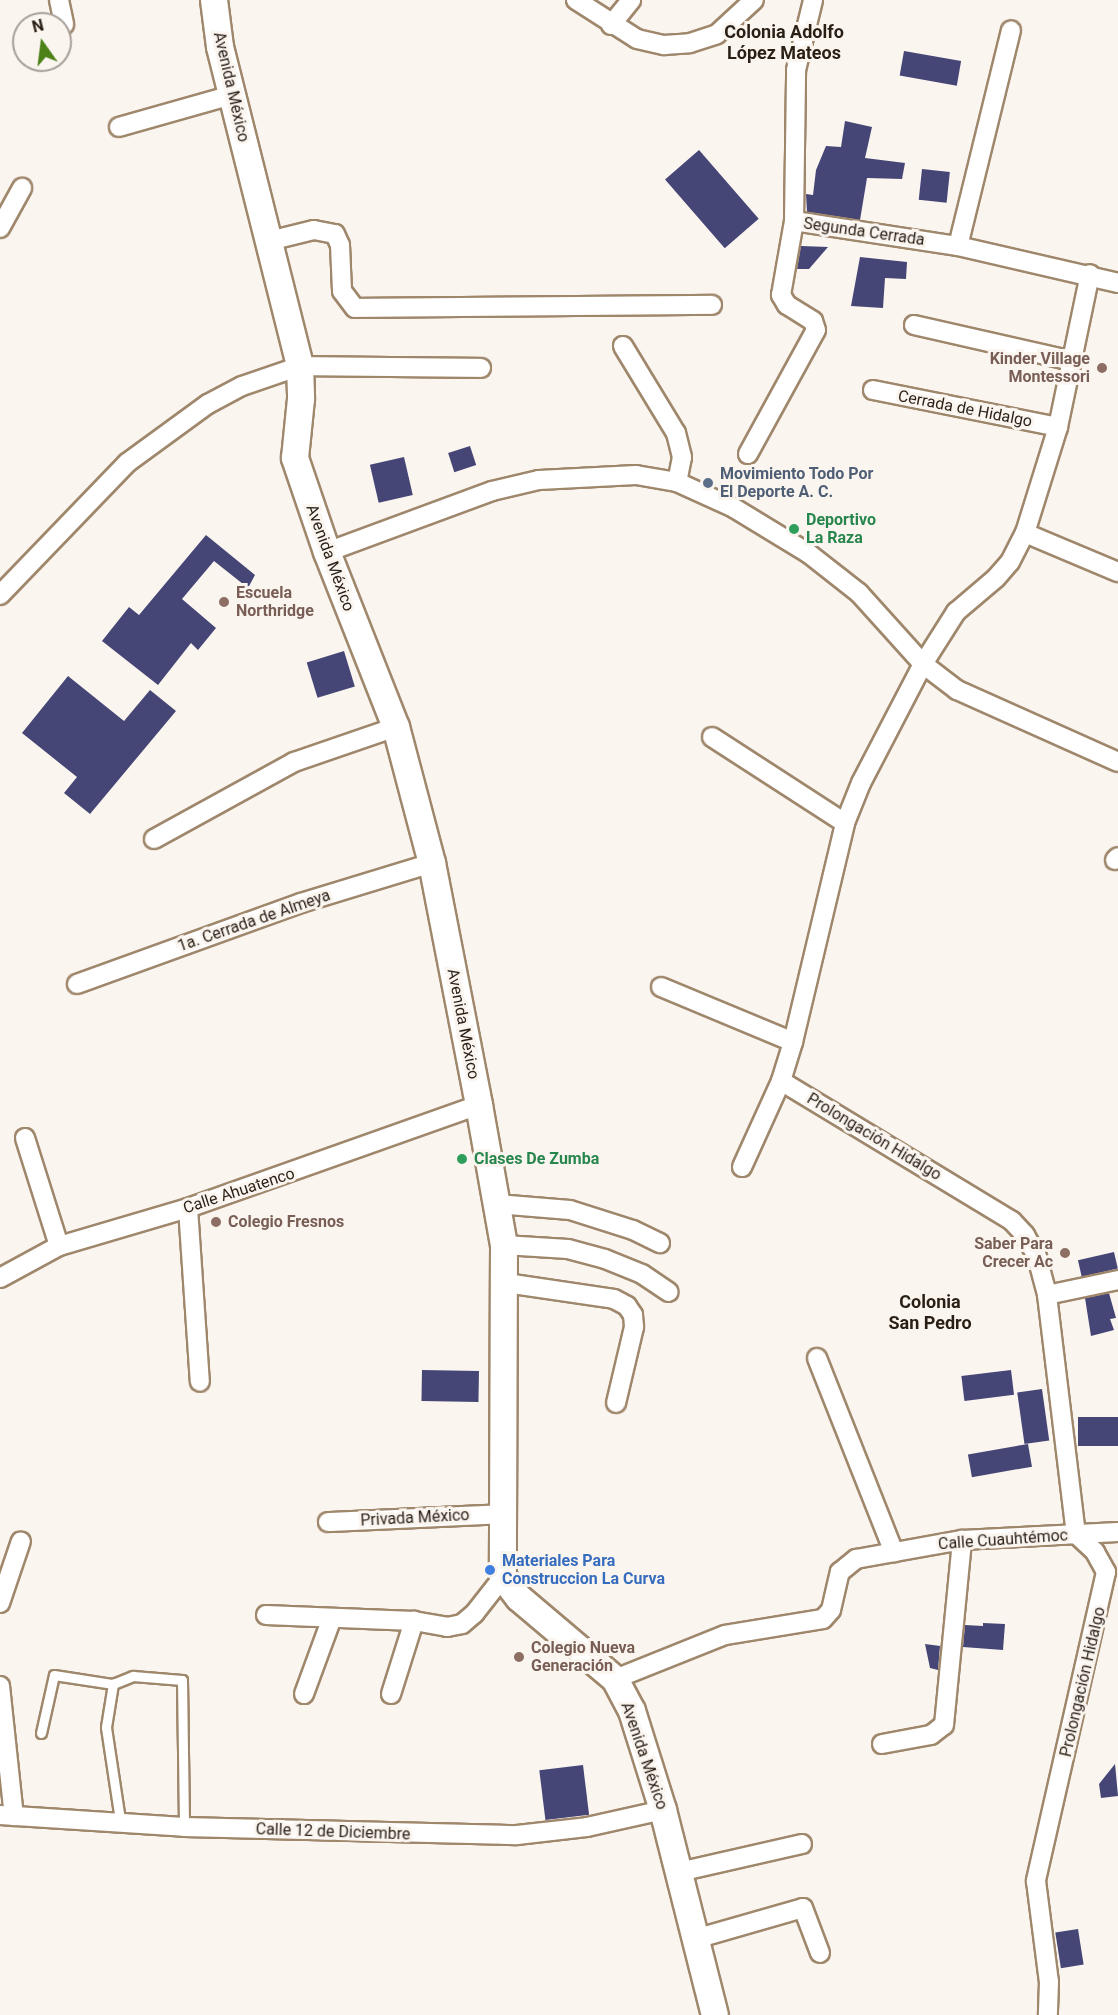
<!DOCTYPE html>
<html>
<head>
<meta charset="utf-8">
<style>
  body { margin:0 }
  #map { position:relative; width:1118px; height:2015px; overflow:hidden; background:#fbf5f0; font-family:Roboto,sans-serif }
  div>[style] { position:absolute }
  .building>* { inset:0; background:#454676; transform-origin:0 0 }
  .roads { filter:drop-shadow(2px 0 #9f876c) drop-shadow(-2px 0 #9f876c) drop-shadow(0 2px #9f876c) drop-shadow(0 -2px #9f876c) }
  .service>* { height:9px; margin:-4.5px; padding:0 4.5px; transform-origin:4.5px; border-radius:4.5px; background:#fff }
  .minor>* { height:18px; margin:-9px; padding:0 9px; transform-origin:9px; border-radius:9px; background:#fff }
  .secondary>* { height:26px; margin:-13px; padding:0 13px; transform-origin:13px; border-radius:13px; background:#fff }
  .dots>* { width:16px; height:16px; translate:-50% -50%; box-sizing:border-box; border:3px solid #fbf5f0; border-radius:50% }
  span { translate:-50% -50%; white-space:nowrap; text-align:center; line-height:1.15; -webkit-text-stroke:6px #fbf5f0; paint-order:stroke }
  .street-label { font-size:16px; color:#291f15 }
  .education-label { font-size:16px; color:#785e54; font-weight:700 }
  .right { translate:-100% -50%; text-align:right }
  .left { translate:0 -50%; text-align:left }
  .service-label { font-size:16px; color:#4e5e75; font-weight:700 }
  .leisure-label { font-size:16px; color:#27864d; font-weight:700 }
  .shop-label { font-size:16px; color:#366cbe; font-weight:700 }
  .neighbourhood-label { font-size:18px; color:#291f15; font-weight:700 }
  .north { position:absolute; left:12px; top:12px; width:60px; height:60px; box-sizing:border-box; background:#fbf5f0; border:2px solid #a79f98; border-radius:50%; rotate:346deg; font-size:16px; font-weight:700; line-height:24px; text-align:center; color:#291f15 }
  .north::after { content:''; display:block; margin:auto; width:21px; height:27px; background:#4b8117; clip-path:polygon(50% 0,100% 100%,50% 72%,0 100%) }
</style>
</head>
<body>
<div id="map">
  <div class="building">
    <i style="left:904px;top:51px;width:58px;height:25px;rotate:10deg"></i>
    <i style="clip-path:polygon(845px 121px,872px 127px,865px 158px,905px 163px,902px 179px,867px 178px,860px 220px,807px 212px,806px 194px,813px 195px,816px 170px,826px 146px,841px 147px)"></i>
    <i style="left:699px;top:150px;width:91px;height:45px;rotate:49deg"></i>
    <i style="left:922px;top:169px;width:28px;height:31px;rotate:6deg"></i>
    <i style="clip-path:polygon(801px 246px,828px 247px,809px 269px,797px 269px)"></i>
    <i style="clip-path:polygon(860px 257px,907px 262px,906px 279px,885px 278px,883px 308px,851px 306px)"></i>
    <i style="left:470px;top:446px;width:20px;height:23px;rotate:72deg"></i>
    <i style="left:404px;top:457px;width:39px;height:35px;rotate:77deg"></i>
    <i style="clip-path:polygon(206px 535px,255px 575px,248px 588px,214px 561px,182px 599px,216px 628px,198px 650px,191px 643px,158px 685px,102px 641px,129px 607px,139px 615px)"></i>
    <i style="left:344px;top:651px;width:37px;height:39px;rotate:73deg"></i>
    <i style="clip-path:polygon(68px 676px,124px 721px,150px 690px,176px 711px,90px 814px,64px 793px,77px 777px,22px 733px)"></i>
    <i style="left:1114px;top:1252px;width:17px;height:37px;rotate:77deg"></i>
    <i style="clip-path:polygon(1109px 1293px,1116px 1318px,1110px 1319px,1114px 1330px,1091px 1336px,1085px 1298px)"></i>
    <i style="left:422px;top:1370px;width:57px;height:31px;rotate:1deg"></i>
    <i style="left:1011px;top:1370px;width:25px;height:50px;rotate:83deg"></i>
    <i style="left:1042px;top:1389px;width:52px;height:25px;rotate:82deg"></i>
    <i style="left:1118px;top:1417px;width:29px;height:40px;rotate:90deg"></i>
    <i style="left:1028px;top:1444px;width:23px;height:61px;rotate:80deg"></i>
    <i style="clip-path:polygon(983px 1623px,1005px 1624px,1003px 1650px,963px 1647px,965px 1625px,983px 1626px)"></i>
    <i style="clip-path:polygon(925px 1644px,940px 1646px,938px 1670px,930px 1668px)"></i>
    <i style="clip-path:polygon(1115px 1764px,1118px 1796px,1101px 1798px,1099px 1784px)"></i>
    <i style="left:583px;top:1765px;width:50px;height:44px;rotate:83deg"></i>
    <i style="left:1078px;top:1929px;width:36px;height:23px;rotate:81deg"></i>
  </div>
  <div class="roads">
    <div class="service">
      <i style="left:41px;top:1733px;width:59px;rotate:-77.4deg"></i>
      <i style="left:54px;top:1675px;width:60px;rotate:8.7deg"></i>
      <i style="left:120px;top:1820px;width:94px;rotate:-98.6deg"></i>
      <i style="left:106px;top:1727px;width:44px;rotate:-80.8deg"></i>
      <i style="left:113px;top:1684px;width:22px;rotate:-22deg"></i>
      <i style="left:133px;top:1676px;width:49px;rotate:4.7deg"></i>
      <i style="left:182px;top:1680px;width:147px;rotate:89.2deg"></i>
    </div>
    <div class="minor">
      <i style="left:59px;top:0;width:25px;rotate:78deg"></i>
      <i style="left:576px;top:0;width:72px;rotate:32.6deg"></i>
      <i style="left:637px;top:39px;width:28px;rotate:13deg"></i>
      <i style="left:664px;top:45px;width:26px;rotate:-4deg"></i>
      <i style="left:690px;top:43px;width:28px;rotate:-18deg"></i>
      <i style="left:717px;top:34px;width:50px;rotate:-42.6deg"></i>
      <i style="left:611px;top:25px;width:32px;rotate:-51deg"></i>
      <i style="left:119px;top:127px;width:117px;rotate:-15.8deg"></i>
      <i style="left:794px;top:221px;width:166px;rotate:8.7deg"></i>
      <i style="left:958px;top:246px;width:164px;rotate:13deg"></i>
      <i style="left:0;top:228px;width:46px;rotate:-61.2deg"></i>
      <i style="left:269px;top:241px;width:46px;rotate:-13.7deg"></i>
      <i style="left:314px;top:230px;width:21px;rotate:11deg"></i>
      <i style="left:335px;top:234px;width:12px;rotate:66deg"></i>
      <i style="left:340px;top:245px;width:46px;rotate:87.5deg"></i>
      <i style="left:342px;top:291px;width:21px;rotate:53deg"></i>
      <i style="left:355px;top:308px;width:357px;rotate:-0.5deg"></i>
      <i style="left:958px;top:246px;width:222px;rotate:-76.2deg"></i>
      <i style="left:914px;top:325px;width:162px;rotate:12.8deg"></i>
      <i style="left:623px;top:346px;width:102px;rotate:58.7deg"></i>
      <i style="left:676px;top:433px;width:25px;rotate:76deg"></i>
      <i style="left:682px;top:457px;width:25px;rotate:101deg"></i>
      <i style="left:873px;top:390px;width:189px;rotate:11.3deg"></i>
      <i style="left:748px;top:454px;width:141px;rotate:-61.3deg"></i>
      <i style="left:816px;top:330px;width:9px;rotate:-108deg"></i>
      <i style="left:813px;top:321px;width:31px;rotate:-148deg"></i>
      <i style="left:787px;top:305px;width:12px;rotate:-121deg"></i>
      <i style="left:781px;top:295px;width:75px;rotate:-80deg"></i>
      <i style="left:794px;top:221px;width:151px;rotate:-89.2deg"></i>
      <i style="left:796px;top:70px;width:72px;rotate:-76.3deg"></i>
      <i style="left:1025px;top:533px;width:101px;rotate:22.8deg"></i>
      <i style="left:327px;top:552px;width:176px;rotate:-20.3deg"></i>
      <i style="left:492px;top:491px;width:48px;rotate:-13.2deg"></i>
      <i style="left:539px;top:480px;width:97px;rotate:-3deg"></i>
      <i style="left:636px;top:475px;width:42px;rotate:9.7deg"></i>
      <i style="left:677px;top:482px;width:63px;rotate:24.5deg"></i>
      <i style="left:734px;top:508px;width:87px;rotate:31.3deg"></i>
      <i style="left:808px;top:553px;width:65px;rotate:38.1deg"></i>
      <i style="left:859px;top:593px;width:96px;rotate:48deg"></i>
      <i style="left:923px;top:664px;width:43px;rotate:37.4deg"></i>
      <i style="left:957px;top:690px;width:176px;rotate:24.1deg"></i>
      <i style="left:0;top:595px;width:183px;rotate:-46.1deg"></i>
      <i style="left:127px;top:463px;width:100px;rotate:-36.1deg"></i>
      <i style="left:208px;top:404px;width:38px;rotate:-28deg"></i>
      <i style="left:242px;top:386px;width:61px;rotate:-19deg"></i>
      <i style="left:300px;top:366px;width:181px;rotate:0.6deg"></i>
      <i style="left:712px;top:737px;width:158px;rotate:32.9deg"></i>
      <i style="left:154px;top:839px;width:160px;rotate:-28.8deg"></i>
      <i style="left:294px;top:762px;width:108px;rotate:-18.9deg"></i>
      <i style="left:1115px;top:860px;width:4px;rotate:-45deg"></i>
      <i style="left:77px;top:984px;width:238px;rotate:-19.9deg"></i>
      <i style="left:301px;top:903px;width:137px;rotate:-17deg"></i>
      <i style="left:661px;top:987px;width:143px;rotate:22.6deg"></i>
      <i style="left:781px;top:1081px;width:270px;rotate:31.2deg"></i>
      <i style="left:1012px;top:1221px;width:19px;rotate:47deg"></i>
      <i style="left:1025px;top:1235px;width:25px;rotate:61deg"></i>
      <i style="left:1037px;top:1257px;width:39px;rotate:75deg"></i>
      <i style="left:1047px;top:1295px;width:241px;rotate:83.1deg"></i>
      <i style="left:1076px;top:1534px;width:26px;rotate:43deg"></i>
      <i style="left:1095px;top:1552px;width:23px;rotate:61deg"></i>
      <i style="left:1106px;top:1572px;width:317px;rotate:102.8deg"></i>
      <i style="left:1036px;top:1881px;width:102px;rotate:82.7deg"></i>
      <i style="left:1049px;top:1982px;width:33px;rotate:92deg"></i>
      <i style="left:25px;top:1138px;width:113px;rotate:72.5deg"></i>
      <i style="left:742px;top:1167px;width:94px;rotate:-65.6deg"></i>
      <i style="left:781px;top:1081px;width:41px;rotate:-72.9deg"></i>
      <i style="left:793px;top:1042px;width:225px;rotate:-76.6deg"></i>
      <i style="left:845px;top:823px;width:43px;rotate:-68.2deg"></i>
      <i style="left:861px;top:783px;width:134px;rotate:-62.5deg"></i>
      <i style="left:923px;top:664px;width:62px;rotate:-57.6deg"></i>
      <i style="left:956px;top:612px;width:52px;rotate:-40.4deg"></i>
      <i style="left:996px;top:578px;width:21px;rotate:-49deg"></i>
      <i style="left:1010px;top:562px;width:33px;rotate:-63deg"></i>
      <i style="left:1025px;top:533px;width:111px;rotate:-72.7deg"></i>
      <i style="left:1058px;top:427px;width:156px;rotate:-78.2deg"></i>
      <i style="left:497px;top:1204px;width:73px;rotate:4.7deg"></i>
      <i style="left:570px;top:1210px;width:66px;rotate:17.6deg"></i>
      <i style="left:633px;top:1230px;width:30px;rotate:26deg"></i>
      <i style="left:188px;top:1208px;width:174px;rotate:86.1deg"></i>
      <i style="left:504px;top:1245px;width:64px;rotate:3.6deg"></i>
      <i style="left:568px;top:1249px;width:38px;rotate:15deg"></i>
      <i style="left:605px;top:1259px;width:40px;rotate:22deg"></i>
      <i style="left:642px;top:1274px;width:32px;rotate:34deg"></i>
      <i style="left:0;top:1278px;width:67px;rotate:-28.5deg"></i>
      <i style="left:59px;top:1246px;width:134px;rotate:-16.4deg"></i>
      <i style="left:188px;top:1208px;width:309px;rotate:-19.5deg"></i>
      <i style="left:506px;top:1283px;width:109px;rotate:8.4deg"></i>
      <i style="left:614px;top:1299px;width:15px;rotate:28deg"></i>
      <i style="left:627px;top:1306px;width:11px;rotate:56deg"></i>
      <i style="left:633px;top:1315px;width:12px;rotate:85deg"></i>
      <i style="left:634px;top:1327px;width:78px;rotate:103.3deg"></i>
      <i style="left:1047px;top:1295px;width:73px;rotate:-11.9deg"></i>
      <i style="left:817px;top:1358px;width:209px;rotate:68.4deg"></i>
      <i style="left:328px;top:1522px;width:175px;rotate:-2.6deg"></i>
      <i style="left:0;top:1603px;width:65px;rotate:-71.3deg"></i>
      <i style="left:266px;top:1615px;width:148px;rotate:2.3deg"></i>
      <i style="left:414px;top:1621px;width:34px;rotate:10deg"></i>
      <i style="left:447px;top:1627px;width:15px;rotate:-11deg"></i>
      <i style="left:462px;top:1624px;width:16px;rotate:-40deg"></i>
      <i style="left:474px;top:1614px;width:47px;rotate:-51.9deg"></i>
      <i style="left:615px;top:1679px;width:118px;rotate:-21.8deg"></i>
      <i style="left:725px;top:1635px;width:99px;rotate:-9.3deg"></i>
      <i style="left:823px;top:1619px;width:12px;rotate:-48deg"></i>
      <i style="left:831px;top:1610px;width:39px;rotate:-77deg"></i>
      <i style="left:840px;top:1572px;width:21px;rotate:-39deg"></i>
      <i style="left:856px;top:1559px;width:108px;rotate:-10.2deg"></i>
      <i style="left:962px;top:1540px;width:156px;rotate:-2.9deg"></i>
      <i style="left:0;top:1686px;width:131px;rotate:83.9deg"></i>
      <i style="left:304px;top:1694px;width:81px;rotate:-69.8deg"></i>
      <i style="left:391px;top:1694px;width:77px;rotate:-72.5deg"></i>
      <i style="left:882px;top:1744px;width:50px;rotate:-10.4deg"></i>
      <i style="left:931px;top:1735px;width:16px;rotate:-38deg"></i>
      <i style="left:944px;top:1725px;width:186px;rotate:-84.4deg"></i>
      <i style="left:0;top:1815px;width:184px;rotate:3.7deg"></i>
      <i style="left:184px;top:1827px;width:333px;rotate:1.4deg"></i>
      <i style="left:517px;top:1835px;width:70px;rotate:-6.5deg"></i>
      <i style="left:587px;top:1827px;width:78px;rotate:-12.6deg"></i>
      <i style="left:679px;top:1872px;width:126px;rotate:-12.8deg"></i>
      <i style="left:695px;top:1939px;width:112px;rotate:-16deg"></i>
      <i style="left:803px;top:1908px;width:48px;rotate:69.3deg"></i>
    </div>
    <div class="secondary">
      <i style="left:214px;top:0;width:47px;rotate:82.7deg"></i>
      <i style="left:220px;top:47px;width:329px;rotate:75.9deg"></i>
      <i style="left:300px;top:366px;width:33px;rotate:88deg"></i>
      <i style="left:301px;top:399px;width:59px;rotate:95.8deg"></i>
      <i style="left:295px;top:458px;width:99px;rotate:71.2deg"></i>
      <i style="left:327px;top:552px;width:188px;rotate:68.5deg"></i>
      <i style="left:396px;top:727px;width:141px;rotate:75.2deg"></i>
      <i style="left:432px;top:863px;width:247px;rotate:79deg"></i>
      <i style="left:479px;top:1105px;width:142px;rotate:79.9deg"></i>
      <i style="left:504px;top:1245px;width:332px;rotate:90.2deg"></i>
      <i style="left:503px;top:1577px;width:26px;rotate:53deg"></i>
      <i style="left:519px;top:1598px;width:126px;rotate:40.2deg"></i>
      <i style="left:615px;top:1679px;width:36px;rotate:62deg"></i>
      <i style="left:632px;top:1711px;width:104px;rotate:72.6deg"></i>
      <i style="left:663px;top:1810px;width:211px;rotate:75.8deg"></i>
    </div>
  </div>
  <div class="dots">
    <i style="left:1102px;top:368px;background:#8d6e63"></i>
    <i style="left:708px;top:483px;background:#5c6f8a"></i>
    <i style="left:794px;top:529px;background:#2e9e5b"></i>
    <i style="left:224px;top:602px;background:#8d6e63"></i>
    <i style="left:462px;top:1159px;background:#2e9e5b"></i>
    <i style="left:216px;top:1222px;background:#8d6e63"></i>
    <i style="left:1065px;top:1253px;background:#8d6e63"></i>
    <i style="left:490px;top:1570px;background:#3f7fe0"></i>
    <i style="left:519px;top:1657px;background:#8d6e63"></i>
  </div>
  <div class="street-label">
    <span style="left:231px;top:87px;rotate:77deg">Avenida México</span>
    <span style="left:864px;top:232px;rotate:8deg">Segunda Cerrada</span>
    <span style="left:965px;top:409px;rotate:11deg">Cerrada de Hidalgo</span>
    <span style="left:330px;top:558px;rotate:70deg">Avenida México</span>
    <span style="left:254px;top:921px;rotate:-19deg">1a. Cerrada de Almeya</span>
    <span style="left:463px;top:1024px;rotate:79deg">Avenida México</span>
    <span style="left:874px;top:1137px;rotate:31deg">Prolongación Hidalgo</span>
    <span style="left:239px;top:1191px;rotate:-18deg">Calle Ahuatenco</span>
    <span style="left:415px;top:1518px;rotate:-3deg">Privada México</span>
    <span style="left:1003px;top:1540px;rotate:-4deg">Calle Cuauhtémoc</span>
    <span style="left:1083px;top:1682px;rotate:-77deg">Prolongación Hidalgo</span>
    <span style="left:644px;top:1756px;rotate:71deg">Avenida México</span>
    <span style="left:333px;top:1832px;rotate:2deg">Calle 12 de Diciembre</span>
  </div>
  <div class="education-label">
    <span class="right" style="left:1090px;top:368px">Kinder Village<br>Montessori</span>
    <span class="left" style="left:236px;top:602px">Escuela<br>Northridge</span>
    <span class="left" style="left:228px;top:1222px">Colegio Fresnos</span>
    <span class="right" style="left:1053px;top:1253px">Saber Para<br>Crecer Ac</span>
    <span class="left" style="left:531px;top:1657px">Colegio Nueva<br>Generación</span>
  </div>
  <div class="service-label">
    <span class="left" style="left:720px;top:483px">Movimiento Todo Por<br>El Deporte A. C.</span>
  </div>
  <div class="leisure-label">
    <span class="left" style="left:806px;top:529px">Deportivo<br>La Raza</span>
    <span class="left" style="left:474px;top:1159px">Clases De Zumba</span>
  </div>
  <div class="shop-label">
    <span class="left" style="left:502px;top:1570px">Materiales Para<br>Construccion La Curva</span>
  </div>
  <div class="neighbourhood-label">
    <span style="left:784px;top:43px">Colonia Adolfo<br>López Mateos</span>
    <span style="left:930px;top:1313px">Colonia<br>San Pedro</span>
  </div>
  <div class="north">N</div>
</div>
</body>
</html>
